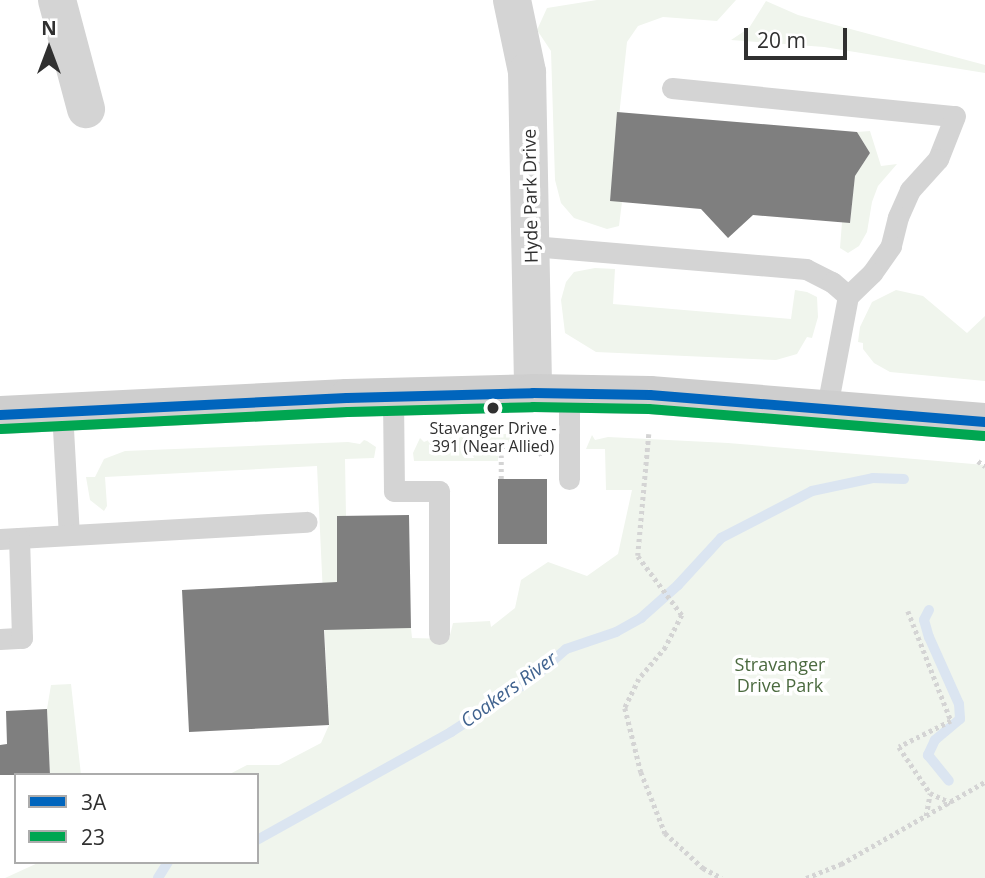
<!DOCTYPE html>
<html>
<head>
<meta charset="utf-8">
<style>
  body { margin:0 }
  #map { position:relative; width:985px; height:878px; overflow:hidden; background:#fff; font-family:"Open Sans",sans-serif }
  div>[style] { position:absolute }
  .green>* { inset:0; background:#f0f5ed }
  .stream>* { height:10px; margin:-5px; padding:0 5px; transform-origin:5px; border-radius:5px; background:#dbe5f1 }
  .building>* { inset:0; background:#7f7f7f; transform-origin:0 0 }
  .path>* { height:4.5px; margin-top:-2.25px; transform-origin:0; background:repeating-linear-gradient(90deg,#d4d4d4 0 3.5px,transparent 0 7px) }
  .lane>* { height:21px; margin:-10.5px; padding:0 10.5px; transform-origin:10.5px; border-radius:10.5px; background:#d4d4d4 }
  .street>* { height:38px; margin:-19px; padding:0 19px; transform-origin:19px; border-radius:19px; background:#d4d4d4 }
  .secondary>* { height:38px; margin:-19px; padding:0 19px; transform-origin:19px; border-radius:19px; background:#cecece }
  .bus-1>* { height:10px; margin:-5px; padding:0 5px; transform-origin:5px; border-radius:5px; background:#0065bd }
  .bus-2>* { height:10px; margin:-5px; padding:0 5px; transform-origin:5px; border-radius:5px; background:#00a651 }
  .dots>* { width:19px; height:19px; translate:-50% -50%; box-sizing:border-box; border:4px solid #fff; border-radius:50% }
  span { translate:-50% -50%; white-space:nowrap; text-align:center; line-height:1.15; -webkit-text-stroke:7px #fff; paint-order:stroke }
  .bus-label { font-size:16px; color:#303030 }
  .street-label { font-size:18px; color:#303030 }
  .park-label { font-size:18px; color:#4b6a3f }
  .water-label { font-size:19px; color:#41638f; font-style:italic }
  .legend { position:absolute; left:14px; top:773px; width:245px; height:91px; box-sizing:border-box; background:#fff; border:2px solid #acacac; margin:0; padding:9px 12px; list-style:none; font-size:21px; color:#303030 }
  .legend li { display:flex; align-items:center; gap:14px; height:35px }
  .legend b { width:35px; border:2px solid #acacac }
  .north { position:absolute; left:14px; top:14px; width:70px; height:70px; -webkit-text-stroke:5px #fff; paint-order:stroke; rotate:0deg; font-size:19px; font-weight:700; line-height:28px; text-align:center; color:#303030 }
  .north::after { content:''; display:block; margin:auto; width:24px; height:32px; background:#303030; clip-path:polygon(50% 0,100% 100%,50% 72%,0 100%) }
  .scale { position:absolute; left:744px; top:28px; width:103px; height:32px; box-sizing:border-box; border:4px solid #303030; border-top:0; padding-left:9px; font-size:21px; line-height:24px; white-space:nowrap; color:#303030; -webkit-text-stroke:5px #fff; paint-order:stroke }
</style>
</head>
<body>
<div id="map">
  <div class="green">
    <i style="clip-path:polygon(597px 0,736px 0,717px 21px,663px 17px,638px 26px,627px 42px,610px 200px,622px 202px,619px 226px,607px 229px,574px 218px,561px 203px,555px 180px,551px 51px,537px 30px,547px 8px)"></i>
    <i style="clip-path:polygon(766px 1px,798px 15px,985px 65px,985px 73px,824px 47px,731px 40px,749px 28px)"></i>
    <i style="clip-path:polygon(870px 131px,881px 166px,897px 164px,878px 186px,872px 202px,867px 232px,859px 246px,848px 253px,840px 248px,842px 222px,850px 223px,855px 176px,870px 153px,857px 132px)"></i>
    <i style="clip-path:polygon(595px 268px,615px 269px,613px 304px,791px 319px,795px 290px,807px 292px,817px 297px,818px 317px,812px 338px,807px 337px,797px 354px,776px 360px,596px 352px,565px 333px,561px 300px,566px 282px,574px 272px)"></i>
    <i style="clip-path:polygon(896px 290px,923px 296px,967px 333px,985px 316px,985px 381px,890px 372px,874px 363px,863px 349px,863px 343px,858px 342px,860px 327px,872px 302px)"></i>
    <i style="clip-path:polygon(442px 434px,525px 434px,538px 445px,498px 445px,498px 461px,414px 461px,413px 453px,420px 438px,424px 442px)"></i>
    <i style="clip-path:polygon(592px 435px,595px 440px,608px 437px,728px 443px,985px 465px,985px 878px,5px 878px,40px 862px,257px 862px,257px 775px,228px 775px,247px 765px,279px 765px,321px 743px,329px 725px,317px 466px,105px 477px,107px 506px,104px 511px,90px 500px,86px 477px,95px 477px,104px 459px,125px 451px,348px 442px,360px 444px,364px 440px,367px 441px,376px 447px,374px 458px,345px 459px,346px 516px,337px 516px,338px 629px,411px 628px,412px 638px,449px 639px,453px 623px,490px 621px,491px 627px,515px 608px,521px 580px,548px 562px,587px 576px,618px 554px,632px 490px,606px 490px,605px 449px,586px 449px)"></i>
    <i style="clip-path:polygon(71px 684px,81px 775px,50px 775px,47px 709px,51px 685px)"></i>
  </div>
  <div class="stream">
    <i style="left:929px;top:610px;width:11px;rotate:117deg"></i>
    <i style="left:924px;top:620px;width:18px;rotate:74deg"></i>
    <i style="left:929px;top:637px;width:73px;rotate:65.9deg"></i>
    <i style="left:959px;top:704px;width:15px;rotate:86deg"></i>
    <i style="left:960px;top:719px;width:33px;rotate:140deg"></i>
    <i style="left:935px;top:740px;width:17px;rotate:115deg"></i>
    <i style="left:928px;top:755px;width:33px;rotate:51deg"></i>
    <i style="left:257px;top:840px;width:222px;rotate:-29.1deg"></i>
    <i style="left:451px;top:732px;width:97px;rotate:-33.2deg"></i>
    <i style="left:532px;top:679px;width:45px;rotate:-41.4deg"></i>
    <i style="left:566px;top:649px;width:53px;rotate:-18.8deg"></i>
    <i style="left:616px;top:632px;width:29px;rotate:-29deg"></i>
    <i style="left:641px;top:618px;width:50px;rotate:-41.7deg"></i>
    <i style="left:678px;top:585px;width:64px;rotate:-47.5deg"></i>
    <i style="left:721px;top:538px;width:102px;rotate:-27.3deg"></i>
    <i style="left:812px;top:491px;width:62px;rotate:-12deg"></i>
    <i style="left:873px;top:478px;width:31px;rotate:2deg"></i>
    <i style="left:158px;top:878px;width:19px;rotate:-58deg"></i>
  </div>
  <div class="building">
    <i style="clip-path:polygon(617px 112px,857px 132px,870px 153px,855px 176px,850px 223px,753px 215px,728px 238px,701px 209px,610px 201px)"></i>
    <i style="left:498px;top:479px;width:49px;height:65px"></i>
    <i style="clip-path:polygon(409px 515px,411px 628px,324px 630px,329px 725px,189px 732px,182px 590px,337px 582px,337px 516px)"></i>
    <i style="clip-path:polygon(47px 709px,50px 775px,0 775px,0 745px,7px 744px,6px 711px)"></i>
  </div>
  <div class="path">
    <i style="left:649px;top:434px;width:122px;rotate:95.2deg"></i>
    <i style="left:638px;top:556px;width:74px;rotate:53.3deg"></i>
    <i style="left:682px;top:615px;width:36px;rotate:117deg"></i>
    <i style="left:666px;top:647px;width:42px;rotate:130.2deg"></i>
    <i style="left:639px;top:679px;width:32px;rotate:116deg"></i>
    <i style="left:625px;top:708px;width:66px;rotate:76deg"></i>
    <i style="left:641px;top:772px;width:66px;rotate:68.5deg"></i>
    <i style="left:665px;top:833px;width:52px;rotate:42.6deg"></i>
    <i style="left:703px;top:868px;width:21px;rotate:28deg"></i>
    <i style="left:978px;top:461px;width:9px;rotate:36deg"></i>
    <i style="left:501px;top:479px;width:32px;rotate:-90deg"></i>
    <i style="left:501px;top:447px;width:34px"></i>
    <i style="left:535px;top:447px;width:11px;rotate:49deg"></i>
    <i style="left:908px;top:611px;width:118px;rotate:68.6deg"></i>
    <i style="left:951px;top:721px;width:58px;rotate:153.4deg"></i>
    <i style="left:899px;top:747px;width:55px;rotate:56deg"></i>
    <i style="left:930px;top:793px;width:23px;rotate:25deg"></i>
    <i style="left:926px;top:816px;width:23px;rotate:-80deg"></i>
    <i style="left:806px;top:878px;width:38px;rotate:-22deg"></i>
    <i style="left:841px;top:864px;width:166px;rotate:-29.7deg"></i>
  </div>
  <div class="lane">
    <i style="left:672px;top:88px;width:284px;rotate:5.7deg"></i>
    <i style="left:955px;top:116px;width:46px;rotate:111.6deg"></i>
    <i style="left:938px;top:159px;width:42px;rotate:132.1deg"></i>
    <i style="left:910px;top:190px;width:30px;rotate:114deg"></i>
    <i style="left:898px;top:217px;width:30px;rotate:104deg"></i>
    <i style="left:891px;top:246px;width:33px;rotate:125deg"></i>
    <i style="left:872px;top:273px;width:33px;rotate:136deg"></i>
    <i style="left:848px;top:296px;width:113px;rotate:100.7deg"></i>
    <i style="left:532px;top:246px;width:275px;rotate:4.8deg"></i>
    <i style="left:806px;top:269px;width:29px;rotate:27deg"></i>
    <i style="left:832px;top:282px;width:21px;rotate:41deg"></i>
    <i style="left:569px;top:394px;width:85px;rotate:90deg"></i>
    <i style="left:393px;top:397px;width:94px;rotate:89.4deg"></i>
    <i style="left:394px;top:491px;width:45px"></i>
    <i style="left:439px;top:491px;width:143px;rotate:90deg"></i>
    <i style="left:62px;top:411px;width:124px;rotate:86.8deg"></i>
    <i style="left:0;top:539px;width:307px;rotate:-3.2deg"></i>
    <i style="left:0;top:639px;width:22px;rotate:-3deg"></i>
    <i style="left:22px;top:638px;width:100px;rotate:-91.7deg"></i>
  </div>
  <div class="street">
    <i style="left:57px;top:0;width:113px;rotate:75.1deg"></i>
    <i style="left:512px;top:0;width:74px;rotate:78.2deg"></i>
    <i style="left:527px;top:72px;width:321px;rotate:88.9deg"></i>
  </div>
  <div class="secondary">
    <i style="left:0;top:415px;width:347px;rotate:-2.8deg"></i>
    <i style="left:347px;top:398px;width:186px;rotate:-1.5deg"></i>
    <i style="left:533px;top:393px;width:117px;rotate:1deg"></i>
    <i style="left:650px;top:395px;width:336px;rotate:4.6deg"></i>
  </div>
  <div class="bus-1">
    <i style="left:0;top:415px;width:347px;rotate:-2.8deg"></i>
    <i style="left:347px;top:398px;width:186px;rotate:-1.5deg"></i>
    <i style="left:533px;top:393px;width:117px;rotate:1deg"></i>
    <i style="left:650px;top:395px;width:336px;rotate:4.6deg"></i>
  </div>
  <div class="bus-2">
    <i style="left:1px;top:429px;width:347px;rotate:-2.8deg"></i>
    <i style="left:348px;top:412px;width:185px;rotate:-1.5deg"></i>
    <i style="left:533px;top:407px;width:116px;rotate:1deg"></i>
    <i style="left:649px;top:409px;width:336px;rotate:4.6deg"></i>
  </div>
  <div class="dots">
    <i style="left:493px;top:408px;background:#303030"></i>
  </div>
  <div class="bus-label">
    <span style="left:493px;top:437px">Stavanger Drive -<br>391 (Near Allied)</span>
  </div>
  <div class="street-label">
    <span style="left:530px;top:196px;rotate:-91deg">Hyde Park Drive</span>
  </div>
  <div class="park-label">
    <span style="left:780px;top:675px">Stravanger<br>Drive Park</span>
  </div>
  <div class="water-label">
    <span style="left:509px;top:690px;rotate:-36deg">Coakers River</span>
  </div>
  <ul class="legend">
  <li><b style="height:9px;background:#0065bd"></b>3A</li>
  <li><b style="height:9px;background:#00a651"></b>23</li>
  </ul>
  <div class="north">N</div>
  <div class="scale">20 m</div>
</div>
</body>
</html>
